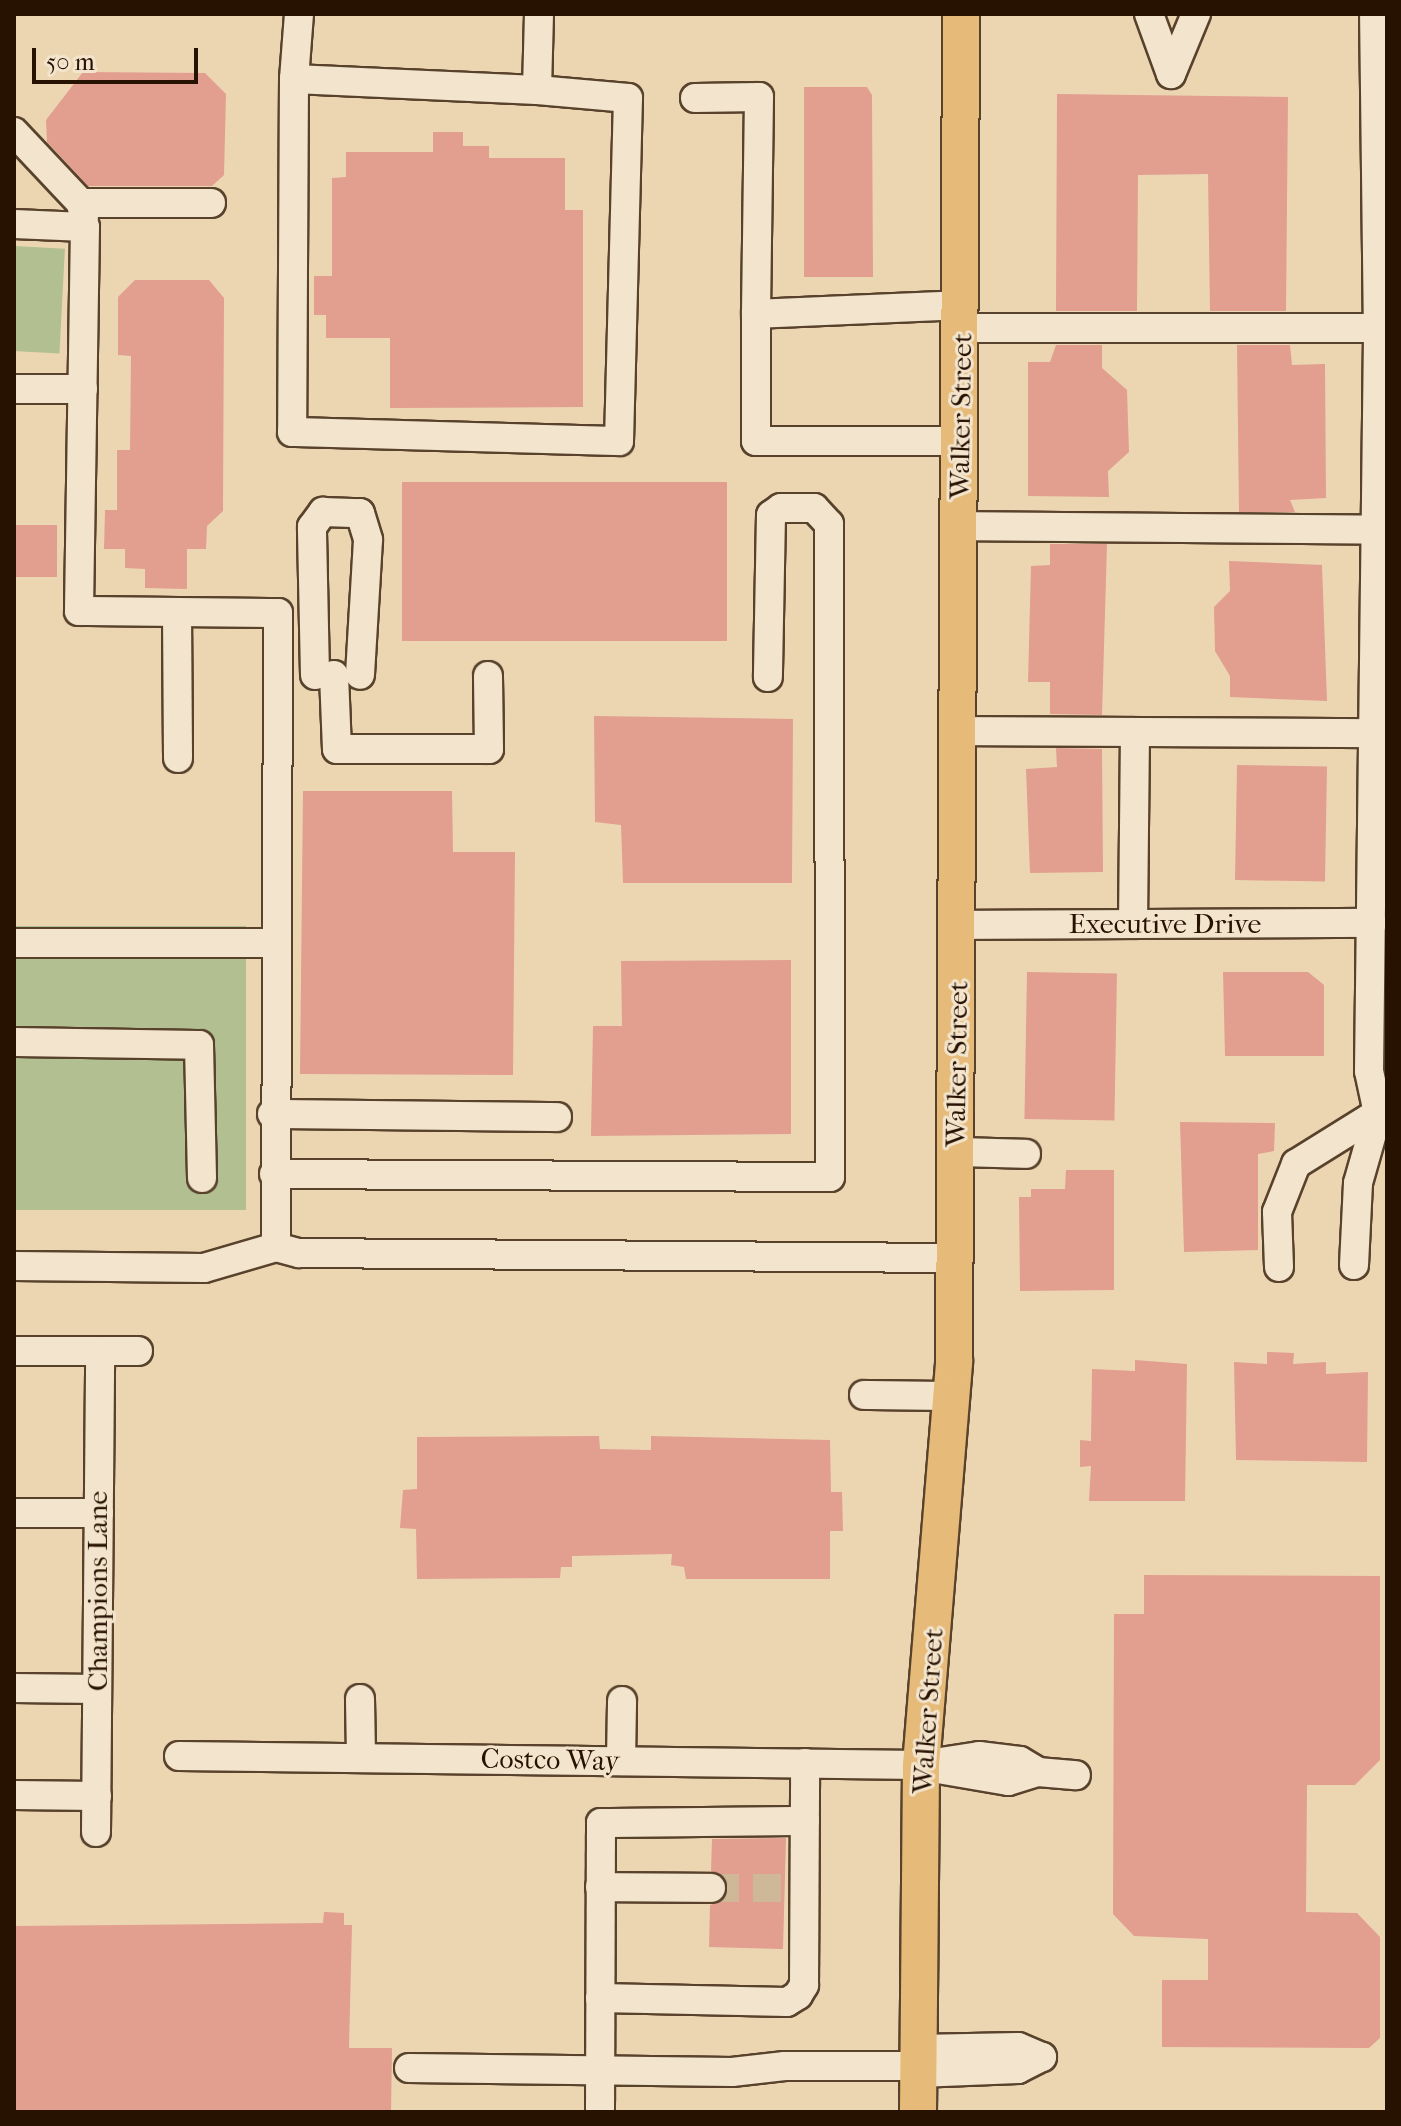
<!DOCTYPE html>
<html>
<head>
<meta charset="utf-8">
<style>
  body { margin:0 }
  #map { position:relative; width:1401px; height:2126px; overflow:hidden; background:#ecd6b2; font-family:"IM FELL French Canon",serif }
  div>[style] { position:absolute }
  .green>* { inset:0; background:#b1bf91; transform-origin:0 0 }
  .building>* { inset:0; background:#e29e8f; transform-origin:0 0 }
  .minor-tunnel>* { height:28px; margin-top:-14px; transform-origin:0; background:repeating-linear-gradient(90deg,#ceb897 0 28px,transparent 0 42px) }
  .roads { filter:drop-shadow(2px 0 #58422c) drop-shadow(-2px 0 #58422c) drop-shadow(0 2px #58422c) drop-shadow(0 -2px #58422c) }
  .minor>* { height:28px; margin:-14px; padding:0 14px; transform-origin:14px; border-radius:14px; background:#f3e4cd }
  .major>* { height:36px; margin:-18px; padding:0 18px; transform-origin:18px; border-radius:18px; background:#e6bb79 }
  span { translate:-50% -50%; white-space:nowrap; text-align:center; line-height:1.15; -webkit-text-stroke:6px #f3e4cd; paint-order:stroke }
  .street-label { font-size:28px; color:#271100 }
  .frame { position:absolute; inset:0; border:16px solid #271100; pointer-events:none }
  .scale { position:absolute; left:32px; top:48px; width:166px; height:36px; box-sizing:border-box; border:4px solid #271100; border-top:0; padding-left:10px; font-size:24px; line-height:28px; white-space:nowrap; color:#271100; -webkit-text-stroke:6px #f3e4cd; paint-order:stroke }
</style>
</head>
<body>
<div id="map">
  <div class="green">
    <i style="left:14px;top:246px;width:51px;height:105px;rotate:3deg"></i>
    <i style="left:14px;top:926px;width:232px;height:284px"></i>
  </div>
  <div class="building">
    <i style="clip-path:polygon(83px 72px,205px 73px,226px 94px,224px 175px,212px 186px,88px 186px,47px 142px,46px 120px)"></i>
    <i style="clip-path:polygon(804px 87px,867px 87px,872px 95px,873px 277px,804px 277px)"></i>
    <i style="clip-path:polygon(1057px 94px,1288px 97px,1286px 311px,1210px 311px,1208px 174px,1138px 175px,1137px 311px,1056px 311px)"></i>
    <i style="clip-path:polygon(433px 132px,463px 132px,463px 146px,489px 146px,489px 158px,565px 158px,565px 210px,583px 210px,583px 407px,390px 408px,390px 338px,326px 338px,326px 315px,314px 315px,314px 276px,332px 276px,332px 178px,346px 177px,346px 152px,433px 152px)"></i>
    <i style="clip-path:polygon(135px 280px,209px 280px,224px 298px,223px 511px,207px 526px,206px 549px,187px 549px,187px 589px,145px 588px,145px 569px,125px 568px,125px 549px,104px 549px,105px 510px,117px 510px,117px 450px,130px 450px,131px 356px,118px 355px,118px 297px)"></i>
    <i style="clip-path:polygon(1056px 345px,1102px 345px,1102px 368px,1127px 390px,1129px 452px,1108px 471px,1109px 497px,1028px 496px,1028px 362px,1050px 362px)"></i>
    <i style="clip-path:polygon(1237px 345px,1290px 345px,1292px 365px,1325px 364px,1326px 498px,1290px 500px,1295px 512px,1239px 512px)"></i>
    <i style="left:402px;top:482px;width:325px;height:159px"></i>
    <i style="left:14px;top:525px;width:43px;height:52px"></i>
    <i style="clip-path:polygon(1050px 544px,1107px 544px,1102px 715px,1050px 714px,1050px 682px,1028px 682px,1031px 566px,1050px 565px)"></i>
    <i style="clip-path:polygon(1229px 561px,1322px 565px,1327px 701px,1230px 697px,1230px 676px,1215px 651px,1214px 607px,1230px 591px)"></i>
    <i style="clip-path:polygon(594px 716px,793px 719px,792px 883px,623px 883px,621px 825px,595px 822px)"></i>
    <i style="clip-path:polygon(1056px 748px,1102px 749px,1103px 872px,1030px 873px,1026px 769px,1057px 767px)"></i>
    <i style="left:1237px;top:765px;width:90px;height:115px;rotate:1deg"></i>
    <i style="clip-path:polygon(303px 791px,452px 791px,453px 852px,515px 852px,513px 1075px,300px 1074px)"></i>
    <i style="clip-path:polygon(791px 960px,791px 1134px,591px 1136px,593px 1026px,622px 1026px,621px 961px)"></i>
    <i style="left:1027px;top:972px;width:90px;height:147px;rotate:1deg"></i>
    <i style="clip-path:polygon(1223px 972px,1308px 972px,1324px 985px,1324px 1056px,1225px 1056px)"></i>
    <i style="clip-path:polygon(1180px 1122px,1275px 1123px,1274px 1151px,1258px 1154px,1258px 1250px,1184px 1252px)"></i>
    <i style="clip-path:polygon(1066px 1170px,1114px 1170px,1114px 1290px,1020px 1291px,1019px 1197px,1031px 1197px,1031px 1189px,1065px 1189px)"></i>
    <i style="clip-path:polygon(1267px 1352px,1294px 1353px,1293px 1364px,1326px 1362px,1326px 1374px,1368px 1372px,1367px 1462px,1236px 1460px,1234px 1362px,1267px 1364px)"></i>
    <i style="clip-path:polygon(1135px 1360px,1187px 1364px,1185px 1501px,1089px 1501px,1091px 1466px,1080px 1467px,1080px 1440px,1091px 1441px,1092px 1369px,1135px 1371px)"></i>
    <i style="clip-path:polygon(599px 1436px,600px 1449px,651px 1450px,651px 1436px,830px 1440px,831px 1492px,842px 1492px,843px 1531px,830px 1531px,830px 1579px,686px 1579px,684px 1567px,671px 1565px,672px 1554px,572px 1556px,572px 1567px,561px 1567px,560px 1578px,417px 1579px,416px 1529px,400px 1528px,403px 1490px,417px 1489px,417px 1437px)"></i>
    <i style="clip-path:polygon(1144px 1575px,1380px 1576px,1380px 1760px,1355px 1785px,1307px 1785px,1306px 1912px,1357px 1913px,1380px 1937px,1380px 2038px,1369px 2048px,1162px 2047px,1162px 1980px,1208px 1980px,1208px 1939px,1134px 1936px,1113px 1914px,1114px 1614px,1144px 1614px)"></i>
    <i style="clip-path:polygon(786px 1838px,783px 1949px,709px 1947px,710px 1905px,720px 1902px,728px 1889px,725px 1879px,711px 1871px,712px 1839px)"></i>
    <i style="clip-path:polygon(324px 1912px,344px 1913px,344px 1925px,352px 1925px,349px 2048px,392px 2048px,391px 2112px,14px 2112px,14px 1926px,323px 1923px)"></i>
  </div>
  <div class="minor-tunnel">
    <i style="left:711px;top:1888px;width:74px"></i>
  </div>
  <div class="roads">
    <div class="minor">
      <i style="left:299px;top:14px;width:65px;rotate:94.4deg"></i>
      <i style="left:294px;top:79px;width:353px;rotate:90.3deg"></i>
      <i style="left:292px;top:432px;width:327px;rotate:1.6deg"></i>
      <i style="left:619px;top:441px;width:343px;rotate:-88.5deg"></i>
      <i style="left:628px;top:98px;width:91px;rotate:-175deg"></i>
      <i style="left:537px;top:90px;width:76px;rotate:-88.5deg"></i>
      <i style="left:1149px;top:14px;width:64px;rotate:69.9deg"></i>
      <i style="left:1171px;top:74px;width:65px;rotate:-67.4deg"></i>
      <i style="left:294px;top:79px;width:243px;rotate:2.6deg"></i>
      <i style="left:695px;top:98px;width:64px;rotate:-0.9deg"></i>
      <i style="left:759px;top:97px;width:217px;rotate:90.8deg"></i>
      <i style="left:756px;top:314px;width:206px;rotate:-2.5deg"></i>
      <i style="left:14px;top:132px;width:98px;rotate:46.7deg"></i>
      <i style="left:81px;top:203px;width:15px;rotate:79deg"></i>
      <i style="left:81px;top:203px;width:130px"></i>
      <i style="left:14px;top:224px;width:71px;rotate:2.4deg"></i>
      <i style="left:85px;top:227px;width:384px;rotate:90.9deg"></i>
      <i style="left:79px;top:611px;width:199px;rotate:0.6deg"></i>
      <i style="left:278px;top:613px;width:634px;rotate:90.18deg"></i>
      <i style="left:756px;top:314px;width:127px;rotate:90deg"></i>
      <i style="left:756px;top:441px;width:204px"></i>
      <i style="left:961px;top:328px;width:417px"></i>
      <i style="left:14px;top:389px;width:69px"></i>
      <i style="left:959px;top:526px;width:417px;rotate:0.5deg"></i>
      <i style="left:177px;top:612px;width:146px;rotate:89.6deg"></i>
      <i style="left:315px;top:675px;width:148px;rotate:-91.2deg"></i>
      <i style="left:312px;top:527px;width:19px;rotate:-54deg"></i>
      <i style="left:323px;top:512px;width:37px;rotate:2deg"></i>
      <i style="left:360px;top:513px;width:28px;rotate:73deg"></i>
      <i style="left:368px;top:540px;width:135px;rotate:93.4deg"></i>
      <i style="left:334px;top:675px;width:74px;rotate:87.7deg"></i>
      <i style="left:337px;top:749px;width:152px"></i>
      <i style="left:489px;top:749px;width:73px;rotate:-90.8deg"></i>
      <i style="left:959px;top:731px;width:415px;rotate:0.3deg"></i>
      <i style="left:1133px;top:924px;width:192px;rotate:-89.4deg"></i>
      <i style="left:958px;top:925px;width:414px;rotate:-0.3deg"></i>
      <i style="left:14px;top:943px;width:262px"></i>
      <i style="left:14px;top:1042px;width:185px;rotate:0.9deg"></i>
      <i style="left:199px;top:1045px;width:133px;rotate:88.7deg"></i>
      <i style="left:272px;top:1114px;width:285px;rotate:0.6deg"></i>
      <i style="left:956px;top:1152px;width:70px;rotate:1.6deg"></i>
      <i style="left:274px;top:1174px;width:556px;rotate:0.31deg"></i>
      <i style="left:830px;top:1177px;width:653px;rotate:-90.09deg"></i>
      <i style="left:829px;top:524px;width:22px;rotate:-133deg"></i>
      <i style="left:814px;top:508px;width:33px;rotate:180deg"></i>
      <i style="left:781px;top:508px;width:12px;rotate:145deg"></i>
      <i style="left:771px;top:515px;width:162px;rotate:91.1deg"></i>
      <i style="left:1354px;top:1265px;width:82px;rotate:-87.2deg"></i>
      <i style="left:1358px;top:1183px;width:73px;rotate:-74.1deg"></i>
      <i style="left:1378px;top:1113px;width:43px;rotate:-102.1deg"></i>
      <i style="left:1369px;top:1071px;width:735px;rotate:-89.3deg"></i>
      <i style="left:1378px;top:336px;width:322px;rotate:-90.7deg"></i>
      <i style="left:14px;top:1266px;width:190px;rotate:0.6deg"></i>
      <i style="left:204px;top:1268px;width:75px;rotate:-16.3deg"></i>
      <i style="left:276px;top:1247px;width:24px;rotate:15deg"></i>
      <i style="left:299px;top:1253px;width:656px;rotate:0.44deg"></i>
      <i style="left:1279px;top:1267px;width:55px;rotate:-92.1deg"></i>
      <i style="left:1277px;top:1212px;width:52px;rotate:-68.4deg"></i>
      <i style="left:1296px;top:1164px;width:97px;rotate:-31.9deg"></i>
      <i style="left:14px;top:1351px;width:124px"></i>
      <i style="left:864px;top:1395px;width:87px;rotate:0.7deg"></i>
      <i style="left:14px;top:1513px;width:85px"></i>
      <i style="left:14px;top:1688px;width:83px;rotate:0.7deg"></i>
      <i style="left:360px;top:1699px;width:58px;rotate:89deg"></i>
      <i style="left:179px;top:1756px;width:742px;rotate:0.69deg"></i>
      <i style="left:921px;top:1765px;width:59px;rotate:-8.8deg"></i>
      <i style="left:979px;top:1756px;width:41px;rotate:7deg"></i>
      <i style="left:1020px;top:1761px;width:21px;rotate:31deg"></i>
      <i style="left:621px;top:1761px;width:60px;rotate:-89deg"></i>
      <i style="left:938px;top:1769px;width:71px;rotate:9.7deg"></i>
      <i style="left:1008px;top:1781px;width:31px;rotate:-17deg"></i>
      <i style="left:1038px;top:1772px;width:38px;rotate:5deg"></i>
      <i style="left:14px;top:1795px;width:83px;rotate:0.7deg"></i>
      <i style="left:96px;top:1832px;width:481px;rotate:-89.5deg"></i>
      <i style="left:600px;top:1887px;width:111px;rotate:0.5deg"></i>
      <i style="left:600px;top:1998px;width:187px;rotate:1.2deg"></i>
      <i style="left:787px;top:2002px;width:13px;rotate:-32deg"></i>
      <i style="left:798px;top:1995px;width:12px;rotate:-59deg"></i>
      <i style="left:804px;top:1985px;width:222px;rotate:-89.7deg"></i>
      <i style="left:918px;top:2049px;width:100px;rotate:-1.1deg"></i>
      <i style="left:1018px;top:2047px;width:26px;rotate:23deg"></i>
      <i style="left:409px;top:2068px;width:323px;rotate:0.7deg"></i>
      <i style="left:732px;top:2072px;width:53px;rotate:-6.5deg"></i>
      <i style="left:785px;top:2066px;width:133px"></i>
      <i style="left:918px;top:2073px;width:100px;rotate:-2.3deg"></i>
      <i style="left:1018px;top:2069px;width:27px;rotate:-27deg"></i>
      <i style="left:600px;top:2112px;width:289px;rotate:-89.8deg"></i>
      <i style="left:601px;top:1823px;width:204px;rotate:-0.6deg"></i>
    </div>
    <div class="major">
      <i style="left:918px;top:2112px;width:347px;rotate:-89.5deg"></i>
      <i style="left:921px;top:1765px;width:404px;rotate:-85.3deg"></i>
      <i style="left:954px;top:1362px;width:1348px;rotate:-89.7deg"></i>
    </div>
  </div>
  <div class="street-label">
    <span style="left:961px;top:416px;rotate:-89deg">Walker Street</span>
    <span style="left:1165px;top:924px">Executive Drive</span>
    <span style="left:957px;top:1064px;rotate:-89deg">Walker Street</span>
    <span style="left:98px;top:1591px;rotate:-90deg">Champions Lane</span>
    <span style="left:928px;top:1711px;rotate:-86deg">Walker Street</span>
    <span style="left:550px;top:1760px;rotate:1deg">Costco Way</span>
  </div>
  <div class="frame"></div>
  <div class="scale">50 m</div>
</div>
</body>
</html>
